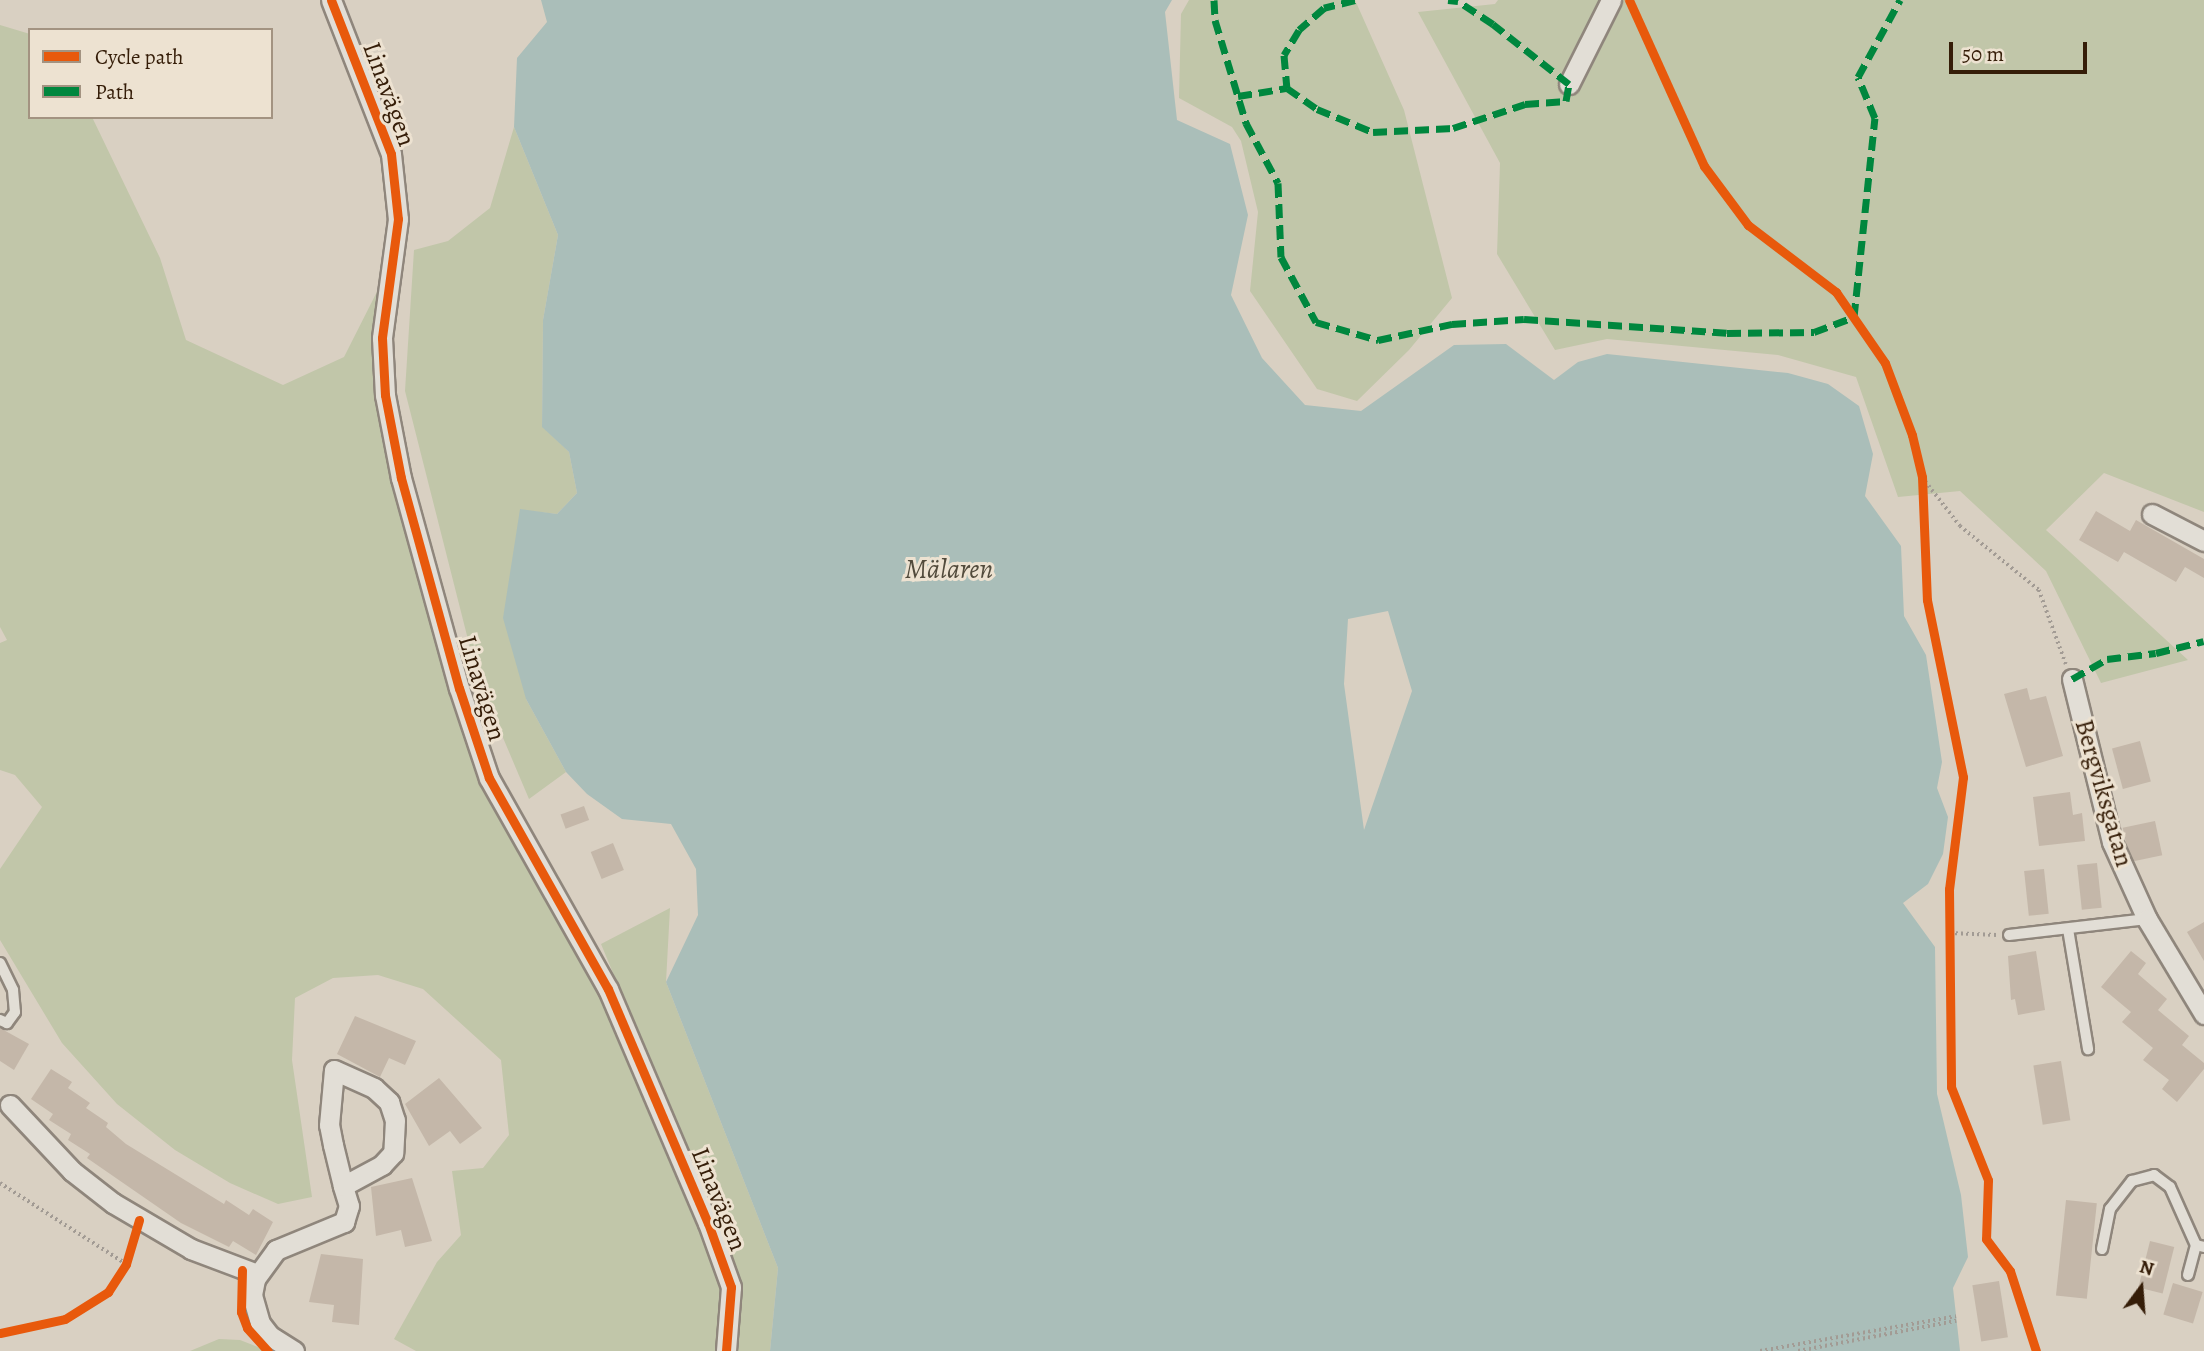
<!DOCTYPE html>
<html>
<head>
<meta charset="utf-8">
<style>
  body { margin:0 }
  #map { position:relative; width:2204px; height:1351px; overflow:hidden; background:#d9d0c2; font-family:Alegreya,serif }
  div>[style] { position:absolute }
  .green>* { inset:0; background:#c1c6a9 }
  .water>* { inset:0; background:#aabeb9 }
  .building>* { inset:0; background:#c4b7a9; transform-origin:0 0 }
  .path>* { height:3.5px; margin-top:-1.75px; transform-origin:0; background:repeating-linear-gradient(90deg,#a29b94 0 2px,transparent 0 5.5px) }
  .roads { filter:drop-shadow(2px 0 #8f867c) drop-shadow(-2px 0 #8f867c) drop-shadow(0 2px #8f867c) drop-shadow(0 -2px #8f867c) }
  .service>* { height:10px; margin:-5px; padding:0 5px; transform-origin:5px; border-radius:5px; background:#e2ded6 }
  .minor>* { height:19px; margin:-9.5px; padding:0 9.5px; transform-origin:9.5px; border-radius:9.5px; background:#e2ded6 }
  .quiet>* { height:7px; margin-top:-3.5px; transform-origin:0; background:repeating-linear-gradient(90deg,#00873e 0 14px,transparent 0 21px) }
  .cycleway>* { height:9px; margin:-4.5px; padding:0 4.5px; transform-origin:4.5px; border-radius:4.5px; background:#e8590c }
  span { translate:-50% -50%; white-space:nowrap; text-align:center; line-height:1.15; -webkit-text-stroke:6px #ede2d1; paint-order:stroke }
  .street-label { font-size:26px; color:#351d08 }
  .water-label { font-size:28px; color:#524b3c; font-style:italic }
  .legend { position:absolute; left:28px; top:28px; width:245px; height:91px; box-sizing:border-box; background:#ede2d1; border:2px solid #a39381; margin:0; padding:9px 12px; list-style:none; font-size:21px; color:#351d08 }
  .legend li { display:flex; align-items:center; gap:14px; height:35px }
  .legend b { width:35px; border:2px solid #a39381 }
  .north { position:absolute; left:2106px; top:1253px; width:70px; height:70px; -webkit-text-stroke:5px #ede2d1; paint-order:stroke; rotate:16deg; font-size:19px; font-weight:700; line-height:28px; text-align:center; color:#351d08 }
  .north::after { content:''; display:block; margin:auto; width:24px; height:32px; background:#351d08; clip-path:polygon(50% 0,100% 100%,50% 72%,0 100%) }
  .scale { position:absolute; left:1949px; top:42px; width:138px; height:32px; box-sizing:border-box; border:4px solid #351d08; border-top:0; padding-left:9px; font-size:21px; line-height:24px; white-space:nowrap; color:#351d08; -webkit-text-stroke:5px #ede2d1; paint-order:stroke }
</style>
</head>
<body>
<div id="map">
  <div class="green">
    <i style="clip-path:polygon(1189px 0,1355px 0,1404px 110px,1452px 298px,1409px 350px,1357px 401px,1317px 389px,1250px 291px,1258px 212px,1241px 141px,1232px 127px,1179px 98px,1181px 14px)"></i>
    <i style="clip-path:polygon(1498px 0,2204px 0,2204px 512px,2104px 473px,2046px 530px,2188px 660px,2101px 683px,2046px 571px,1960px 491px,1898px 497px,1856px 377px,1778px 355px,1607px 339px,1555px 350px,1497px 254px,1500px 163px,1418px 12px,1495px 4px)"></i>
    <i style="clip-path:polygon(0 25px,30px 34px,30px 117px,92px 117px,160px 258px,186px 340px,283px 385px,344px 357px,389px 268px,385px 395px,489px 778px,608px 989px,731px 1287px,726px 1351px,416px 1351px,394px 1339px,437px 1262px,461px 1235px,452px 1171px,483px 1168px,509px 1135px,501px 1060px,423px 989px,378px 975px,333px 978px,295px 998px,292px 1060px,312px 1197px,278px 1204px,230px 1183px,175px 1150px,117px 1104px,62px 1043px,0 940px,0 869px,42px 807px,15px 775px,0 770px,0 643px,7px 640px,0 627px)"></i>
    <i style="clip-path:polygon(514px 127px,558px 235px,543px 320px,542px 426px,569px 452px,577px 493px,557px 514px,520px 510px,526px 699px,566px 772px,529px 799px,478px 679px,405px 391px,414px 250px,448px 241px,490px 208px)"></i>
    <i style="clip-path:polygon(670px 908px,666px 982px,778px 1268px,770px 1351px,737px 1351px,734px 1264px,601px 944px)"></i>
    <i style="clip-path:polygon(219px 1339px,240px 1340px,268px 1351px,190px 1351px)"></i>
  </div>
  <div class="water">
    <i style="clip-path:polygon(evenodd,541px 0,1172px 0,1165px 12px,1177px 120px,1230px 144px,1248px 215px,1231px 295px,1262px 358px,1305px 405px,1361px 411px,1454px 345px,1506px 344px,1554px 380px,1578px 362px,1607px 354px,1788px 373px,1828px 384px,1859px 406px,1873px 454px,1865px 496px,1901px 546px,1904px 616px,1926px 655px,1942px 762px,1937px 788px,1948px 817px,1943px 854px,1928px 884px,1903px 903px,1935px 947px,1937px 1094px,1961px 1195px,1968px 1257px,1953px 1288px,1960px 1351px,770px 1351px,778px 1268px,666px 982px,698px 915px,696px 869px,671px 824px,622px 819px,587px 794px,566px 772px,526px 699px,503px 618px,520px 509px,557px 514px,577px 493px,569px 452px,542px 427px,543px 320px,558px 235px,514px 127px,517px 58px,547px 22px,541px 0,1388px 611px,1412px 691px,1364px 830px,1344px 684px,1348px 619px,1388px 611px)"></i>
  </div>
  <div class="building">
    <i style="clip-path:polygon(2096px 511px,2130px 531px,2136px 520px,2204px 559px,2204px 578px,2185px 567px,2176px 582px,2124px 552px,2118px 562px,2079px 540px)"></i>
    <i style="clip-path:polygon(2027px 688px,2030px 700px,2046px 696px,2063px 756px,2026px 767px,2004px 694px)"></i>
    <i style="left:2140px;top:741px;width:42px;height:29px;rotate:75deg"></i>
    <i style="clip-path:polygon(2070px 792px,2073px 815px,2082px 813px,2085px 841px,2039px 846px,2033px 797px)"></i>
    <i style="left:584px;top:806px;width:15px;height:25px;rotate:70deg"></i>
    <i style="left:2155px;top:821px;width:35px;height:33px;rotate:78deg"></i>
    <i style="left:613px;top:843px;width:29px;height:24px;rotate:68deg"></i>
    <i style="left:2097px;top:863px;width:45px;height:20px;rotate:84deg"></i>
    <i style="left:2044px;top:869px;width:45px;height:20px;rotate:84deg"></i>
    <i style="clip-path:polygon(2204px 922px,2204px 961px,2187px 932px)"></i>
    <i style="clip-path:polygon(2036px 951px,2045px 1010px,2018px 1015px,2015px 999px,2011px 1000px,2008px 956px)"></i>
    <i style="clip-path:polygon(2131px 951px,2146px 963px,2138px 974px,2167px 999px,2158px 1010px,2189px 1036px,2182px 1045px,2204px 1063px,2204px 1069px,2177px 1102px,2162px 1089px,2169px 1080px,2143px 1060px,2153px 1048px,2122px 1022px,2131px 1012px,2101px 987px)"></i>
    <i style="clip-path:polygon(355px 1016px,416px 1041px,405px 1065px,389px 1058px,380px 1077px,337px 1054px)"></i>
    <i style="clip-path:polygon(0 1028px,29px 1044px,14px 1070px,0 1061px)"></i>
    <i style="left:2061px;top:1061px;width:60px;height:28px;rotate:81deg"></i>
    <i style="clip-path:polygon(51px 1069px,72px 1082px,68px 1088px,90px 1103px,86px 1108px,108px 1123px,106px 1127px,126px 1144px,224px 1204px,226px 1200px,249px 1215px,253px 1209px,273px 1222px,256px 1255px,233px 1241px,229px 1247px,181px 1223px,87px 1158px,90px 1154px,68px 1140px,71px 1134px,49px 1120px,53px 1114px,31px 1099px)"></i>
    <i style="clip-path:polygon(439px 1078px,482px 1128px,460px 1144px,450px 1131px,429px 1146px,405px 1104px)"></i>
    <i style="clip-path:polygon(412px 1178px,432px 1241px,405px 1247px,401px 1230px,376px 1236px,371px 1187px)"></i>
    <i style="left:2066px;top:1200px;width:31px;height:96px;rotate:6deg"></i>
    <i style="left:2150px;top:1241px;width:25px;height:48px;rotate:14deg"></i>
    <i style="clip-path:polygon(321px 1254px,363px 1259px,359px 1325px,332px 1322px,334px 1305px,309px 1302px)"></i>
    <i style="left:1999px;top:1281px;width:57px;height:27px;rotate:81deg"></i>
    <i style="left:2173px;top:1283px;width:31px;height:33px;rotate:17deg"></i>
  </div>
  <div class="path">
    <i style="left:1922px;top:477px;width:62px;rotate:52.2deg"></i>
    <i style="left:1960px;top:526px;width:102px;rotate:39deg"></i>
    <i style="left:2039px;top:590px;width:79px;rotate:70deg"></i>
    <i style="left:1950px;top:933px;width:47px;rotate:2.4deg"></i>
    <i style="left:0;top:1183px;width:150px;rotate:32.7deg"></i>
    <i style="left:1760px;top:1351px;width:199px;rotate:-10.1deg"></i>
    <i style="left:1798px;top:1351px;width:161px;rotate:-10.8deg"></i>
  </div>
  <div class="roads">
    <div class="service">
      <i style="left:2068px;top:929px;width:122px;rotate:80.5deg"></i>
      <i style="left:2009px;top:935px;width:139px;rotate:-6.6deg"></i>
      <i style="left:0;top:963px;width:30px;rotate:64deg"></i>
      <i style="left:13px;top:990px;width:22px;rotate:85deg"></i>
      <i style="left:15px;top:1012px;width:14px;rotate:126deg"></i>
      <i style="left:7px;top:1023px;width:8px;rotate:-157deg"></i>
      <i style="left:2102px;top:1249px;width:41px;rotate:-78.7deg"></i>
      <i style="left:2110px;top:1209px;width:36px;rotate:-52deg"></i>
      <i style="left:2132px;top:1181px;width:23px;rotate:-15deg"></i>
      <i style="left:2154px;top:1175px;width:20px;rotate:37deg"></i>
      <i style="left:2170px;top:1187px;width:64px;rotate:65.9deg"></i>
      <i style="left:2196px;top:1245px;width:8px;rotate:14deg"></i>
      <i style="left:2188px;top:1275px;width:31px;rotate:-75deg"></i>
    </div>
    <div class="minor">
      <i style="left:331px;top:0;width:165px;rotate:68.7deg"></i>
      <i style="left:391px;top:154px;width:65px;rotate:83.9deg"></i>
      <i style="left:398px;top:219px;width:120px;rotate:97.7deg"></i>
      <i style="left:382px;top:338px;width:57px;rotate:87deg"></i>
      <i style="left:385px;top:395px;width:85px;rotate:79.1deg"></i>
      <i style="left:401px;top:478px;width:218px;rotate:74.6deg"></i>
      <i style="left:459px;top:688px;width:95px;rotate:71.6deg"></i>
      <i style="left:489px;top:778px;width:242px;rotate:60.6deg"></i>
      <i style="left:608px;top:989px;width:254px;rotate:66.9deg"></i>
      <i style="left:708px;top:1223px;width:68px;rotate:70.2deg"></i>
      <i style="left:731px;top:1287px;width:64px;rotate:94.5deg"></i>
      <i style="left:1569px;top:84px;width:94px;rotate:-63.4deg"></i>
      <i style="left:2152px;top:514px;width:59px;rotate:27.4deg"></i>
      <i style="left:2072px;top:679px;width:168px;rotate:76.2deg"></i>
      <i style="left:2112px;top:842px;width:85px;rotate:65.6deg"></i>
      <i style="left:2147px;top:919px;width:111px;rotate:59deg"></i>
      <i style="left:10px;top:1105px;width:91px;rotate:46.8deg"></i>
      <i style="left:72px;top:1171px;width:52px;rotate:38deg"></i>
      <i style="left:113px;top:1203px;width:91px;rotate:30.5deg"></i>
      <i style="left:191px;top:1249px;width:71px;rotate:20.7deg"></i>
      <i style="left:294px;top:1351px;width:28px;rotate:-148deg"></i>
      <i style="left:270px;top:1336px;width:16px;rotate:-128deg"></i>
      <i style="left:260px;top:1323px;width:29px;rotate:-106deg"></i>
      <i style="left:252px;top:1295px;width:16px;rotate:-79deg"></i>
      <i style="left:255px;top:1279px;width:36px;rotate:-54deg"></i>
      <i style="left:276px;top:1250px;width:74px;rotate:-22.4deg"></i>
      <i style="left:344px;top:1222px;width:17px;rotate:-73deg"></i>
      <i style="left:349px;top:1206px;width:21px;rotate:-107deg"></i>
      <i style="left:343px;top:1186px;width:42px;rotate:-103.7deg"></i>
      <i style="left:333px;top:1145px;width:20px;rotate:-101deg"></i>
      <i style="left:329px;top:1125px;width:55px;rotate:-84.8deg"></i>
      <i style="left:334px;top:1070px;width:44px;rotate:24.2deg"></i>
      <i style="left:374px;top:1088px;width:21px;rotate:43deg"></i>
      <i style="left:389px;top:1102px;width:19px;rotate:72deg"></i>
      <i style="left:395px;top:1120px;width:33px;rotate:93deg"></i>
      <i style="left:393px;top:1153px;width:16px;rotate:133deg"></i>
      <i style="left:382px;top:1165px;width:44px;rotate:151.7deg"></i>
    </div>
  </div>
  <div class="quiet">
    <i style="left:1214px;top:0;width:20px;rotate:87deg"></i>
    <i style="left:1215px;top:20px;width:108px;rotate:73.2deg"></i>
    <i style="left:1246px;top:123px;width:68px;rotate:61.9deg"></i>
    <i style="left:1278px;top:183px;width:74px;rotate:87.7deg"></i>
    <i style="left:1281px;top:257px;width:74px;rotate:61.7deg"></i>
    <i style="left:1316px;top:322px;width:65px;rotate:16.2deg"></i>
    <i style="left:1378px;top:340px;width:76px;rotate:-12.2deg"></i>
    <i style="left:1452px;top:324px;width:72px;rotate:-4deg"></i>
    <i style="left:1524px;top:319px;width:203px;rotate:3.9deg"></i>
    <i style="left:1727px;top:333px;width:87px;rotate:-0.7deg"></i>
    <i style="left:1814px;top:332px;width:43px;rotate:-20.6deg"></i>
    <i style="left:1854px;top:317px;width:200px;rotate:-84deg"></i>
    <i style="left:1875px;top:118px;width:44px;rotate:-112.5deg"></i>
    <i style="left:1858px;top:77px;width:88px;rotate:-61.4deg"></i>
    <i style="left:1355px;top:0;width:32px;rotate:166deg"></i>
    <i style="left:1324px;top:8px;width:33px;rotate:139deg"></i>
    <i style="left:1299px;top:30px;width:29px;rotate:121deg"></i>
    <i style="left:1284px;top:55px;width:33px;rotate:85deg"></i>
    <i style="left:1287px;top:88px;width:37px;rotate:35deg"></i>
    <i style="left:1317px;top:109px;width:61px;rotate:22.3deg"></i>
    <i style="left:1373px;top:132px;width:80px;rotate:-2.9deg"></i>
    <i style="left:1453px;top:128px;width:76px;rotate:-18.4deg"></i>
    <i style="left:1525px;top:104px;width:41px;rotate:-4.2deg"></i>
    <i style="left:1566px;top:101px;width:17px;rotate:-80deg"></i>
    <i style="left:1569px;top:84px;width:97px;rotate:-141.7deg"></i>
    <i style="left:1493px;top:24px;width:42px;rotate:-146.7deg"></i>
    <i style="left:1458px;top:1px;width:10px;rotate:-174deg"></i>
    <i style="left:1238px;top:96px;width:50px;rotate:-9.3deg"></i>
    <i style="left:2072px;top:679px;width:40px;rotate:-29.7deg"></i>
    <i style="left:2107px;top:659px;width:49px;rotate:-7deg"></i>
    <i style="left:2156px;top:653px;width:49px;rotate:-14deg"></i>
  </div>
  <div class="cycleway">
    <i style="left:331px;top:0;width:165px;rotate:68.7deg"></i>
    <i style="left:391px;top:154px;width:65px;rotate:83.9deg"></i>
    <i style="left:398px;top:219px;width:120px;rotate:97.7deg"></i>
    <i style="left:382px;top:338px;width:57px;rotate:87deg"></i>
    <i style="left:385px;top:395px;width:85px;rotate:79.1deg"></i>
    <i style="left:401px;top:478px;width:218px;rotate:74.6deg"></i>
    <i style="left:459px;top:688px;width:95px;rotate:71.6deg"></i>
    <i style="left:489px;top:778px;width:242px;rotate:60.6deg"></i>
    <i style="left:608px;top:989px;width:254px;rotate:66.9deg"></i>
    <i style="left:708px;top:1223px;width:68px;rotate:70.2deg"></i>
    <i style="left:731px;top:1287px;width:64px;rotate:94.5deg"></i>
    <i style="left:1629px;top:0;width:182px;rotate:65.7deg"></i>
    <i style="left:1704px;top:166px;width:74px;rotate:53.3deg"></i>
    <i style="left:1748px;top:225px;width:111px;rotate:37.3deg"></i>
    <i style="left:1836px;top:292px;width:86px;rotate:55.4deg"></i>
    <i style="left:1885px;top:363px;width:77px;rotate:69.4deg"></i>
    <i style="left:1912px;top:435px;width:43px;rotate:76.6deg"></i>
    <i style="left:1922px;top:477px;width:123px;rotate:87.7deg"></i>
    <i style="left:1927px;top:600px;width:181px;rotate:78.5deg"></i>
    <i style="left:1963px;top:777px;width:113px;rotate:97.1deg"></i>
    <i style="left:1949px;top:889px;width:198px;rotate:89.4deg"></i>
    <i style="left:1951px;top:1087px;width:100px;rotate:68.3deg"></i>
    <i style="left:1988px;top:1180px;width:59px;rotate:91.9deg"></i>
    <i style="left:1986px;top:1239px;width:40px;rotate:53deg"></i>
    <i style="left:2010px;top:1271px;width:84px;rotate:72deg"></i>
    <i style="left:242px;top:1270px;width:42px;rotate:91.4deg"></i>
    <i style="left:241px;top:1312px;width:17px;rotate:69deg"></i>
    <i style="left:247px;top:1328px;width:31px;rotate:48deg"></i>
    <i style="left:0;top:1333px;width:66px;rotate:-12.2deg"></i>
    <i style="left:65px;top:1319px;width:51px;rotate:-32.1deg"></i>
    <i style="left:108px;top:1292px;width:33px;rotate:-57deg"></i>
    <i style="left:126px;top:1264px;width:46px;rotate:-73.5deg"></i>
  </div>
  <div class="street-label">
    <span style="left:389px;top:94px;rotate:70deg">Linavägen</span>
    <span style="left:482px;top:688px;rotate:73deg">Linavägen</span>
    <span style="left:2104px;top:793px;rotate:74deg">Bergviksgatan</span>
    <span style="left:719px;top:1199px;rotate:68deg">Linavägen</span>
  </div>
  <div class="water-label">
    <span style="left:949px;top:569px">Mälaren</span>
  </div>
  <ul class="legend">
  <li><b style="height:9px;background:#e8590c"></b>Cycle path</li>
  <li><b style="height:9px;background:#00873e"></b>Path</li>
  </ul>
  <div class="north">N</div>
  <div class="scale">50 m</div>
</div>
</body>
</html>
